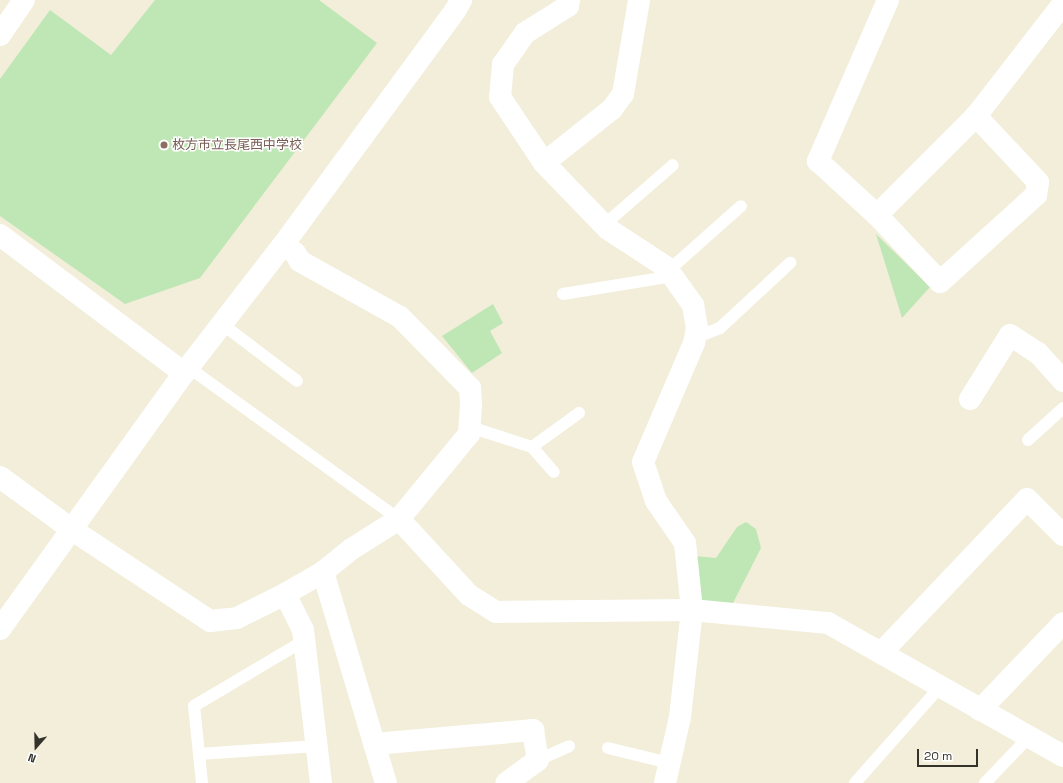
<!DOCTYPE html>
<html>
<head>
<meta charset="utf-8">
<style>
  body { margin:0 }
  #map { position:relative; width:1063px; height:783px; overflow:hidden; background:#f2eeda; font-family:"Space Grotesk","Noto Sans JP",sans-serif }
  div>[style] { position:absolute }
  .green>* { inset:0; background:#bfe7b5 }
  .service>* { height:12px; margin:-6px; padding:0 6px; transform-origin:6px; border-radius:6px; background:#fff }
  .minor>* { height:22px; margin:-11px; padding:0 11px; transform-origin:11px; border-radius:11px; background:#fff }
  .tertiary>* { height:22px; margin:-11px; padding:0 11px; transform-origin:11px; border-radius:11px; background:#fff }
  .dots>* { width:11px; height:11px; translate:-50% -50%; box-sizing:border-box; border:2px solid #fff; border-radius:50% }
  span { translate:-50% -50%; white-space:nowrap; text-align:center; line-height:1.15; -webkit-text-stroke:3px #fff; paint-order:stroke }
  .education-label { font-size:13px; color:#785e54 }
  .left { translate:0 -50%; text-align:left }
  .north { position:absolute; left:16px; top:727px; width:40px; height:40px; -webkit-text-stroke:3px #fff; paint-order:stroke; rotate:200deg; font-size:11px; font-weight:700; line-height:16px; text-align:center; color:#34332b }
  .north::after { content:''; display:block; margin:auto; width:14px; height:18px; background:#34332b; clip-path:polygon(50% 0,100% 100%,50% 72%,0 100%) }
  .scale { position:absolute; left:917px; top:749px; width:61px; height:18px; box-sizing:border-box; border:2px solid #34332b; border-top:0; padding-left:5px; font-size:12px; line-height:14px; white-space:nowrap; color:#34332b; -webkit-text-stroke:3px #fff; paint-order:stroke }
</style>
</head>
<body>
<div id="map">
  <div class="green">
    <i style="clip-path:polygon(155px 0,319px 0,377px 43px,200px 278px,125px 304px,0 216px,0 79px,50px 10px,111px 55px)"></i>
    <i style="clip-path:polygon(876px 234px,930px 287px,902px 318px)"></i>
    <i style="clip-path:polygon(493px 304px,503px 323px,490px 331px,502px 353px,472px 373px,442px 336px)"></i>
    <i style="clip-path:polygon(746px 522px,756px 529px,761px 548px,733px 603px,699px 602px,695px 556px,716px 558px,737px 527px)"></i>
  </div>
  <div class="service">
    <i style="left:604px;top:225px;width:91px;rotate:-41deg"></i>
    <i style="left:669px;top:270px;width:96px;rotate:-41.6deg"></i>
    <i style="left:563px;top:294px;width:111px;rotate:-9.3deg"></i>
    <i style="left:222px;top:324px;width:94px;rotate:37.2deg"></i>
    <i style="left:695px;top:338px;width:27px;rotate:-22deg"></i>
    <i style="left:720px;top:328px;width:96px;rotate:-42.9deg"></i>
    <i style="left:188px;top:367px;width:260px;rotate:35.8deg"></i>
    <i style="left:470px;top:427px;width:65px;rotate:17.9deg"></i>
    <i style="left:532px;top:447px;width:33px;rotate:49deg"></i>
    <i style="left:1028px;top:440px;width:47px;rotate:-42.4deg"></i>
    <i style="left:532px;top:447px;width:58px;rotate:-35.9deg"></i>
    <i style="left:608px;top:748px;width:63px;rotate:13.8deg"></i>
    <i style="left:199px;top:754px;width:118px;rotate:-3.9deg"></i>
    <i style="left:538px;top:760px;width:34px;rotate:-24deg"></i>
    <i style="left:202px;top:783px;width:77px;rotate:-95.9deg"></i>
    <i style="left:194px;top:706px;width:129px;rotate:-30.7deg"></i>
    <i style="left:855px;top:783px;width:128px;rotate:-48.5deg"></i>
    <i style="left:985px;top:783px;width:64px;rotate:-46.3deg"></i>
  </div>
  <div class="minor">
    <i style="left:569px;top:0;width:6px;rotate:99deg"></i>
    <i style="left:568px;top:6px;width:51px;rotate:147.9deg"></i>
    <i style="left:525px;top:33px;width:38px;rotate:125deg"></i>
    <i style="left:503px;top:64px;width:33px;rotate:95deg"></i>
    <i style="left:500px;top:97px;width:79px;rotate:56.3deg"></i>
    <i style="left:544px;top:163px;width:92px;rotate:45.9deg"></i>
    <i style="left:608px;top:229px;width:69px;rotate:33.2deg"></i>
    <i style="left:666px;top:267px;width:47px;rotate:54.6deg"></i>
    <i style="left:693px;top:305px;width:23px;rotate:80deg"></i>
    <i style="left:697px;top:328px;width:15px;rotate:101deg"></i>
    <i style="left:694px;top:343px;width:129px;rotate:113.2deg"></i>
    <i style="left:643px;top:462px;width:41px;rotate:71.6deg"></i>
    <i style="left:656px;top:501px;width:51px;rotate:55.4deg"></i>
    <i style="left:685px;top:543px;width:67px;rotate:84deg"></i>
    <i style="left:692px;top:610px;width:108px;rotate:96.4deg"></i>
    <i style="left:680px;top:717px;width:68px;rotate:102.8deg"></i>
    <i style="left:888px;top:0;width:176px;rotate:113.5deg"></i>
    <i style="left:818px;top:161px;width:80px;rotate:42.5deg"></i>
    <i style="left:877px;top:215px;width:92px;rotate:46.8deg"></i>
    <i style="left:940px;top:282px;width:130px;rotate:-42.2deg"></i>
    <i style="left:1036px;top:195px;width:13px;rotate:-81deg"></i>
    <i style="left:1038px;top:182px;width:91px;rotate:-133.2deg"></i>
    <i style="left:0;top:35px;width:42px;rotate:-55.6deg"></i>
    <i style="left:544px;top:163px;width:87px;rotate:-38.5deg"></i>
    <i style="left:612px;top:109px;width:19px;rotate:-54deg"></i>
    <i style="left:623px;top:94px;width:95px;rotate:-80.3deg"></i>
    <i style="left:877px;top:215px;width:140px;rotate:-45deg"></i>
    <i style="left:976px;top:116px;width:142px;rotate:-52.2deg"></i>
    <i style="left:0;top:235px;width:230px;rotate:36.9deg"></i>
    <i style="left:970px;top:399px;width:75px;rotate:-58deg"></i>
    <i style="left:1010px;top:335px;width:33px;rotate:33deg"></i>
    <i style="left:1038px;top:353px;width:38px;rotate:48deg"></i>
    <i style="left:399px;top:519px;width:103px;rotate:47.4deg"></i>
    <i style="left:469px;top:595px;width:32px;rotate:32deg"></i>
    <i style="left:496px;top:612px;width:196px;rotate:-0.6deg"></i>
    <i style="left:692px;top:610px;width:137px;rotate:5.5deg"></i>
    <i style="left:828px;top:623px;width:270px;rotate:29.5deg"></i>
    <i style="left:71px;top:529px;width:167px;rotate:33.5deg"></i>
    <i style="left:210px;top:621px;width:27px;rotate:-6deg"></i>
    <i style="left:237px;top:618px;width:54px;rotate:-26.6deg"></i>
    <i style="left:285px;top:594px;width:44px;rotate:-30.1deg"></i>
    <i style="left:323px;top:572px;width:35px;rotate:-39deg"></i>
    <i style="left:350px;top:550px;width:58px;rotate:-32.3deg"></i>
    <i style="left:399px;top:519px;width:110px;rotate:-50.5deg"></i>
    <i style="left:469px;top:434px;width:28px;rotate:-86deg"></i>
    <i style="left:471px;top:406px;width:18px;rotate:-93deg"></i>
    <i style="left:470px;top:388px;width:100px;rotate:-134.6deg"></i>
    <i style="left:400px;top:317px;width:115px;rotate:-150.8deg"></i>
    <i style="left:300px;top:261px;width:9px;rotate:-122deg"></i>
    <i style="left:295px;top:253px;width:14px;rotate:-146deg"></i>
    <i style="left:323px;top:572px;width:220px;rotate:73.4deg"></i>
    <i style="left:285px;top:594px;width:40px;rotate:63.4deg"></i>
    <i style="left:303px;top:630px;width:154px;rotate:83.3deg"></i>
    <i style="left:881px;top:653px;width:212px;rotate:-46.5deg"></i>
    <i style="left:1027px;top:499px;width:51px;rotate:45deg"></i>
    <i style="left:980px;top:710px;width:120px;rotate:-46.3deg"></i>
    <i style="left:374px;top:744px;width:160px;rotate:-5deg"></i>
    <i style="left:533px;top:730px;width:30px;rotate:81deg"></i>
    <i style="left:538px;top:760px;width:39px;rotate:144deg"></i>
  </div>
  <div class="tertiary">
    <i style="left:0;top:477px;width:88px;rotate:36.2deg"></i>
    <i style="left:0;top:629px;width:315px;rotate:-54.3deg"></i>
    <i style="left:184px;top:373px;width:162px;rotate:-52.3deg"></i>
    <i style="left:283px;top:245px;width:290px;rotate:-53.7deg"></i>
    <i style="left:455px;top:11px;width:13px;rotate:-61deg"></i>
  </div>
  <div class="dots">
    <i style="left:164px;top:145px;background:#8d6e63"></i>
  </div>
  <div class="education-label">
    <span class="left" style="left:172px;top:145px">枚方市立長尾西中学校</span>
  </div>
  <div class="north">N</div>
  <div class="scale">20 m</div>
</div>
</body>
</html>
